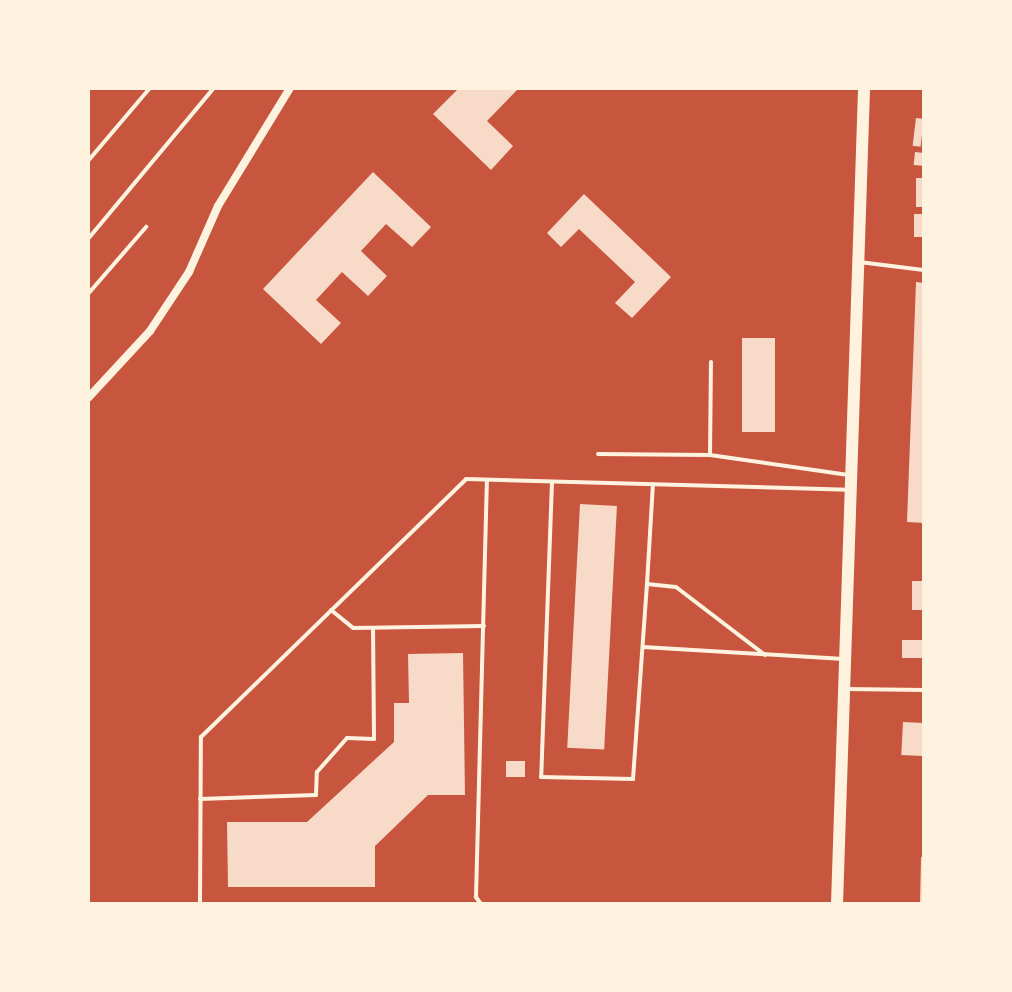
<!DOCTYPE html>
<html>
<head>
<meta charset="utf-8">
<style>
  body { margin:0 }
  #map { position:relative; width:1012px; height:992px; overflow:hidden; background:#c8553d; font-family:"PT Sans Narrow",sans-serif }
  div>[style] { position:absolute }
  .building>* { inset:0; background:#f7dbc8; transform-origin:0 0 }
  .service>* { height:4px; margin:-2px; padding:0 2px; transform-origin:2px; border-radius:2px; background:#fff3e0 }
  .minor>* { height:8px; margin:-4px; padding:0 4px; transform-origin:4px; border-radius:4px; background:#fff3e0 }
  .secondary>* { height:12px; margin:-6px; padding:0 6px; transform-origin:6px; border-radius:6px; background:#fff3e0 }
  span { translate:-50% -50%; white-space:nowrap; text-align:center; line-height:1.15; -webkit-text-stroke:6px #fff3e0; paint-order:stroke }
  .frame { position:absolute; inset:0; border:90px solid #fff3e0; pointer-events:none }
</style>
</head>
<body>
<div id="map">
  <div class="building">
    <i style="clip-path:polygon(459px 88px,519px 88px,487px 121px,513px 146px,491px 170px,433px 114px)"></i>
    <i style="left:916px;top:118px;width:8px;height:28px;rotate:7deg"></i>
    <i style="left:915px;top:152px;width:9px;height:13px;rotate:6deg"></i>
    <i style="clip-path:polygon(373px 172px,431px 227px,412px 247px,386px 224px,361px 251px,387px 276px,368px 296px,342px 272px,316px 300px,341px 323px,321px 344px,263px 289px)"></i>
    <i style="left:916px;top:178px;width:8px;height:29px"></i>
    <i style="clip-path:polygon(584px 194px,671px 277px,632px 318px,615px 303px,635px 282px,579px 229px,561px 247px,547px 233px)"></i>
    <i style="left:914px;top:214px;width:10px;height:23px"></i>
    <i style="clip-path:polygon(916px 282px,924px 283px,924px 523px,907px 522px)"></i>
    <i style="left:742px;top:338px;width:33px;height:94px"></i>
    <i style="left:580px;top:504px;width:37px;height:244px;rotate:3deg"></i>
    <i style="left:912px;top:581px;width:12px;height:29px"></i>
    <i style="left:924px;top:640px;width:18px;height:22px;rotate:90deg"></i>
    <i style="clip-path:polygon(463px 653px,465px 795px,428px 795px,375px 846px,375px 887px,228px 887px,227px 822px,307px 822px,394px 742px,394px 703px,409px 703px,408px 654px)"></i>
    <i style="left:903px;top:722px;width:21px;height:33px;rotate:3deg"></i>
    <i style="left:506px;top:761px;width:19px;height:16px"></i>
    <i style="clip-path:polygon(921px 857px,924px 857px,924px 904px,920px 904px)"></i>
  </div>
  <div class="service">
    <i style="left:88px;top:161px;width:96px;rotate:-49.7deg"></i>
    <i style="left:88px;top:239px;width:197px;rotate:-50.2deg"></i>
    <i style="left:859px;top:262px;width:65px;rotate:7deg"></i>
    <i style="left:88px;top:294px;width:89px;rotate:-49.1deg"></i>
    <i style="left:598px;top:454px;width:112px;rotate:0.5deg"></i>
    <i style="left:710px;top:455px;width:140px;rotate:8.2deg"></i>
    <i style="left:710px;top:455px;width:93px;rotate:-89.4deg"></i>
    <i style="left:552px;top:482px;width:295px;rotate:92.1deg"></i>
    <i style="left:541px;top:777px;width:92px;rotate:1.2deg"></i>
    <i style="left:633px;top:779px;width:196px;rotate:-85.9deg"></i>
    <i style="left:647px;top:584px;width:29px;rotate:6deg"></i>
    <i style="left:676px;top:587px;width:112px;rotate:37.4deg"></i>
    <i style="left:647px;top:584px;width:100px;rotate:-86.6deg"></i>
    <i style="left:331px;top:610px;width:28px;rotate:39deg"></i>
    <i style="left:353px;top:628px;width:131px;rotate:-0.9deg"></i>
    <i style="left:643px;top:647px;width:201px;rotate:3.4deg"></i>
    <i style="left:846px;top:689px;width:78px;rotate:0.7deg"></i>
    <i style="left:200px;top:799px;width:116px;rotate:-2deg"></i>
    <i style="left:316px;top:795px;width:23px;rotate:-88deg"></i>
    <i style="left:317px;top:772px;width:45px;rotate:-48.6deg"></i>
    <i style="left:347px;top:738px;width:27px;rotate:2deg"></i>
    <i style="left:374px;top:739px;width:111px;rotate:-90.5deg"></i>
    <i style="left:200px;top:904px;width:167px;rotate:-89.7deg"></i>
    <i style="left:201px;top:737px;width:370px;rotate:-44.2deg"></i>
    <i style="left:466px;top:479px;width:382px;rotate:1.6deg"></i>
    <i style="left:481px;top:904px;width:9px;rotate:-126deg"></i>
    <i style="left:476px;top:897px;width:417px;rotate:-88.5deg"></i>
  </div>
  <div class="minor">
    <i style="left:88px;top:398px;width:91px;rotate:-47.2deg"></i>
    <i style="left:150px;top:331px;width:71px;rotate:-56.5deg"></i>
    <i style="left:189px;top:272px;width:72px;rotate:-66.3deg"></i>
    <i style="left:218px;top:206px;width:138px;rotate:-58.6deg"></i>
  </div>
  <div class="secondary">
    <i style="left:837px;top:904px;width:816px;rotate:-88.1deg"></i>
  </div>
  <div class="frame"></div>
</div>
</body>
</html>
